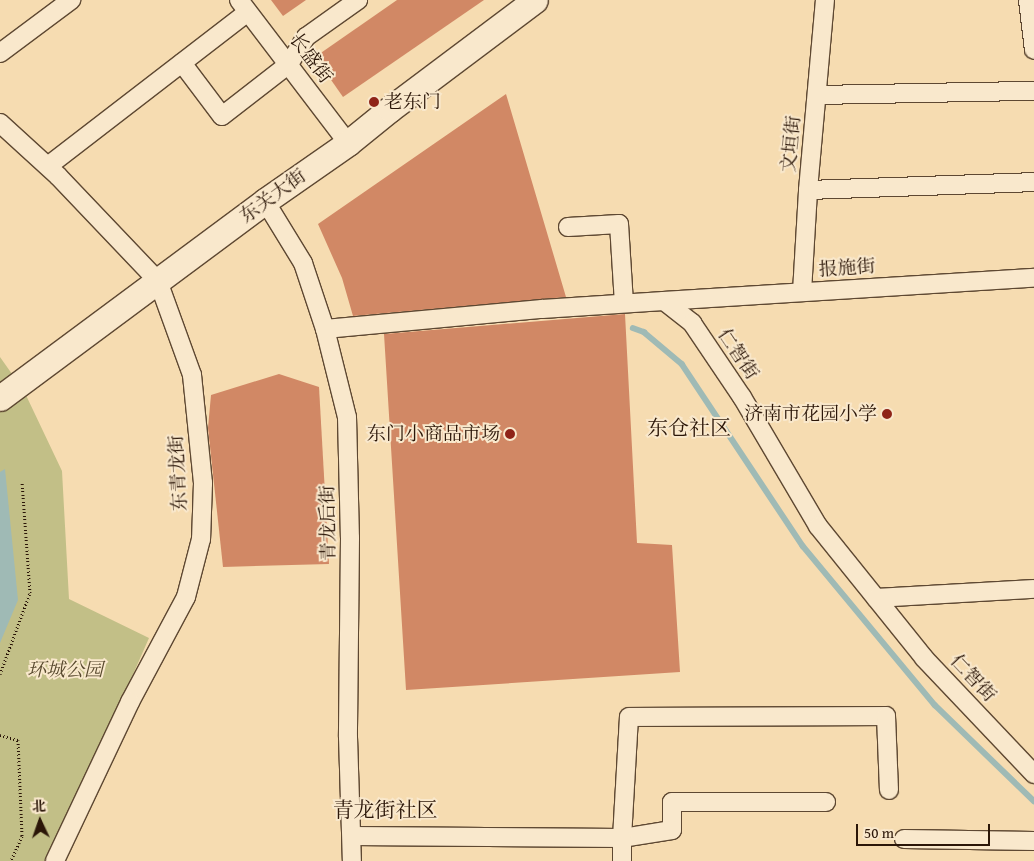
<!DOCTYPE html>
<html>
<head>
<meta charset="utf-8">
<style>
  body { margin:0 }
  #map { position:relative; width:1034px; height:861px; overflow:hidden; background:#f6dcb1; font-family:"Gentium Book Plus","Noto Serif SC",serif }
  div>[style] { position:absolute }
  .green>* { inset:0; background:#c2bf87 }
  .water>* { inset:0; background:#9fbab5 }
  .stream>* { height:5.5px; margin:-2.75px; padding:0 2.75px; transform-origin:2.75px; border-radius:2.75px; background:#9fbab5 }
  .building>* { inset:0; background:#d18865 }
  .path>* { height:3px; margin-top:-1.5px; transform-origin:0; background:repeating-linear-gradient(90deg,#2b1608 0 1px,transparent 0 3.5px) }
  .roads { filter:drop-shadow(1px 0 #5e4832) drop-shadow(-1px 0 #5e4832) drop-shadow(0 1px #5e4832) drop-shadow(0 -1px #5e4832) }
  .street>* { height:18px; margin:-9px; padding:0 9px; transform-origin:9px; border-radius:9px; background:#f9e8cc }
  .secondary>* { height:25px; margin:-12.5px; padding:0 12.5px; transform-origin:12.5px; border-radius:12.5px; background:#f9e8cc }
  .dots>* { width:14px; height:14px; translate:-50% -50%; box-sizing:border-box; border:2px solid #f9e8cc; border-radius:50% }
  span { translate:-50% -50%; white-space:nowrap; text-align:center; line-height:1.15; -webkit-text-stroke:4px #f9e8cc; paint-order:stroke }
  .street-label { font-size:19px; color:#2b1608 }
  .poi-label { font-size:19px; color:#2b1608 }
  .left { translate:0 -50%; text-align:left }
  .right { translate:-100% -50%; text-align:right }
  .park-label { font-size:19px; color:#58492e; font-style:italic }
  .quarter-label { font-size:21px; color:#2b1608 }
  .north { position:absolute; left:15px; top:796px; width:50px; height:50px; -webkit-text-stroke:4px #f9e8cc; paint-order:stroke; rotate:357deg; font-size:14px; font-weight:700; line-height:20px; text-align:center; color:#2b1608 }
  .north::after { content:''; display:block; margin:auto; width:18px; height:22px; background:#2b1608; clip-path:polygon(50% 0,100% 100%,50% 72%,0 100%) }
  .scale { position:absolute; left:856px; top:824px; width:134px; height:22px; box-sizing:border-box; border:2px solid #2b1608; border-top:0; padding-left:6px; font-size:15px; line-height:18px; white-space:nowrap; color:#2b1608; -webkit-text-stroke:4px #f9e8cc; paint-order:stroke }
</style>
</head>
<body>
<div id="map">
  <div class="green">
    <i style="clip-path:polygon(0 357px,24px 391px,62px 471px,69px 599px,149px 638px,51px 861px,0 861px)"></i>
  </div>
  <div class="water">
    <i style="clip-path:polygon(5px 469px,18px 600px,0 643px,0 472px)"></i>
  </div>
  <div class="stream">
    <i style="left:633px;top:328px;width:12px;rotate:20deg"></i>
    <i style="left:644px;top:332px;width:50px;rotate:40.1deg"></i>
    <i style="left:682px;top:364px;width:219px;rotate:56.4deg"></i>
    <i style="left:803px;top:546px;width:207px;rotate:50.3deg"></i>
    <i style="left:935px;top:705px;width:138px;rotate:44.1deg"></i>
  </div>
  <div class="building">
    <i style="clip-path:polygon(271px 0,306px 0,283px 16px)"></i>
    <i style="clip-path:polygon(397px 0,484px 0,343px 97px,315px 57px)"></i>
    <i style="clip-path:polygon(506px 94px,566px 297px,353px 316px,342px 278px,318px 224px)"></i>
    <i style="clip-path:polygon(625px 314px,637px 543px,672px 545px,680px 672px,406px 690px,384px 334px)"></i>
    <i style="clip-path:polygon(279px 374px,319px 387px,329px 564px,223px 567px,208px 428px,211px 395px)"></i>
  </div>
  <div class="path">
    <i style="left:0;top:674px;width:86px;rotate:-69.7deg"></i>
    <i style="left:30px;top:593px;width:111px;rotate:-94.1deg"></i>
    <i style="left:0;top:735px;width:19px;rotate:16deg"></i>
    <i style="left:18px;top:740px;width:96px;rotate:87.6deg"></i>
    <i style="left:22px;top:836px;width:27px;rotate:114deg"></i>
  </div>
  <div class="roads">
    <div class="street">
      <i style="left:239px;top:0;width:180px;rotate:52.7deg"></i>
      <i style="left:1028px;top:0;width:50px;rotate:83.2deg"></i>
      <i style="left:0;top:53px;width:89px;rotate:-36.7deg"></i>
      <i style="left:182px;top:63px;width:66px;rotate:53deg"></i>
      <i style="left:222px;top:116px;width:85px;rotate:-37.8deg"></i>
      <i style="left:289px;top:64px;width:32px;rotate:-58deg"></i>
      <i style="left:306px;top:37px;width:64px;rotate:-35.4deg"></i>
      <i style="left:817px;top:95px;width:217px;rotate:-1.1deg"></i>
      <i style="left:0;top:123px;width:79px;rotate:42.4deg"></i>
      <i style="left:58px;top:176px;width:145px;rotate:46.4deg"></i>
      <i style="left:158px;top:281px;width:100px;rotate:70.1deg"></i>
      <i style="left:192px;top:375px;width:109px;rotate:84.2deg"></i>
      <i style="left:203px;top:483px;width:56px;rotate:92deg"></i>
      <i style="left:201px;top:539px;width:60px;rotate:104.5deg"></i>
      <i style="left:186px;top:597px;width:119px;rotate:118.1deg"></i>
      <i style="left:130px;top:702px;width:176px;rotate:115.3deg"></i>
      <i style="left:48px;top:166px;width:252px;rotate:-37.6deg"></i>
      <i style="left:808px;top:190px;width:226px;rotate:-2deg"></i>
      <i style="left:265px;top:201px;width:73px;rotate:58.5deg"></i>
      <i style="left:303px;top:263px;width:70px;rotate:71.6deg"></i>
      <i style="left:325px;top:329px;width:91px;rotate:76deg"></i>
      <i style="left:347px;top:417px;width:121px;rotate:88.6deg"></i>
      <i style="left:350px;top:538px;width:199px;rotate:90.6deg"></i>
      <i style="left:348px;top:737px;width:124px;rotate:88.2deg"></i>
      <i style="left:568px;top:227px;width:51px;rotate:-3.4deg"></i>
      <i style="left:619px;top:224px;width:79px;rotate:86.4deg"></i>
      <i style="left:802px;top:292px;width:102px;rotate:-86.6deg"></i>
      <i style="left:808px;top:190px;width:191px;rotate:-84.9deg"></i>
      <i style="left:664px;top:301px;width:371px;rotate:-3.6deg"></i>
      <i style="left:325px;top:329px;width:218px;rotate:-5.3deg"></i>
      <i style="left:542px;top:309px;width:122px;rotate:-3.8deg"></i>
      <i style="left:664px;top:301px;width:36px;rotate:38deg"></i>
      <i style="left:692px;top:323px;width:89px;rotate:56deg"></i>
      <i style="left:742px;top:397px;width:150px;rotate:59.5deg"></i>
      <i style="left:818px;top:526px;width:169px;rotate:51.2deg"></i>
      <i style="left:924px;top:658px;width:160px;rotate:46.5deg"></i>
      <i style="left:876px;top:598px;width:158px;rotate:-3.3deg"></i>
      <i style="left:826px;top:802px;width:154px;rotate:180deg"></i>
      <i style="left:672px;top:802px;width:28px;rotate:90deg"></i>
      <i style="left:672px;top:830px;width:51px;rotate:170.9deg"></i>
      <i style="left:622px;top:838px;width:121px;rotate:-86.7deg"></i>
      <i style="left:629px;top:717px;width:257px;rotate:-0.2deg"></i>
      <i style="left:886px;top:716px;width:74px;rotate:87.7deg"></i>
      <i style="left:352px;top:836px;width:270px;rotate:0.4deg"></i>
      <i style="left:622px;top:838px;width:23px;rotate:90deg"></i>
      <i style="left:904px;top:839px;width:130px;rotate:0.9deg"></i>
    </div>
    <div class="secondary">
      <i style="left:0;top:398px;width:330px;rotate:-36.6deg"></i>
      <i style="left:265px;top:201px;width:101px;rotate:-34.9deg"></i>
      <i style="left:348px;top:143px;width:54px;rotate:-39deg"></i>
      <i style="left:390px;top:109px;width:181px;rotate:-36.9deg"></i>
    </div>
  </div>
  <div class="dots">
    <i style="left:374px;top:102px;background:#8f2418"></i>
    <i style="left:887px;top:414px;background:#8f2418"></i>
    <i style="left:510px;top:434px;background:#8f2418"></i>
  </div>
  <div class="street-label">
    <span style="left:311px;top:58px;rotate:53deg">长盛街</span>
    <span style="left:791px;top:144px;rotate:-84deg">文垣街</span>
    <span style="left:273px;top:196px;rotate:-36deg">东关大街</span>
    <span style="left:847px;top:268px;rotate:-4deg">报施街</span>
    <span style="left:738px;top:354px;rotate:56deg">仁智街</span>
    <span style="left:178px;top:473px;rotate:-93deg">东青龙街</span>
    <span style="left:328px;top:523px;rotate:-91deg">青龙后街</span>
    <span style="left:973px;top:678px;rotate:47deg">仁智街</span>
  </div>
  <div class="poi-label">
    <span class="left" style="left:384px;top:102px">老东门</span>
    <span class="right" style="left:877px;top:414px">济南市花园小学</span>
    <span class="right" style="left:500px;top:434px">东门小商品市场</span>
  </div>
  <div class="park-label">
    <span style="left:65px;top:670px">环城公园</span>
  </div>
  <div class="quarter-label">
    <span style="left:689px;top:428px">东仓社区</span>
    <span style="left:385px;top:810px">青龙街社区</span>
  </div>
  <div class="north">北</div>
  <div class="scale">50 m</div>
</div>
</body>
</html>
